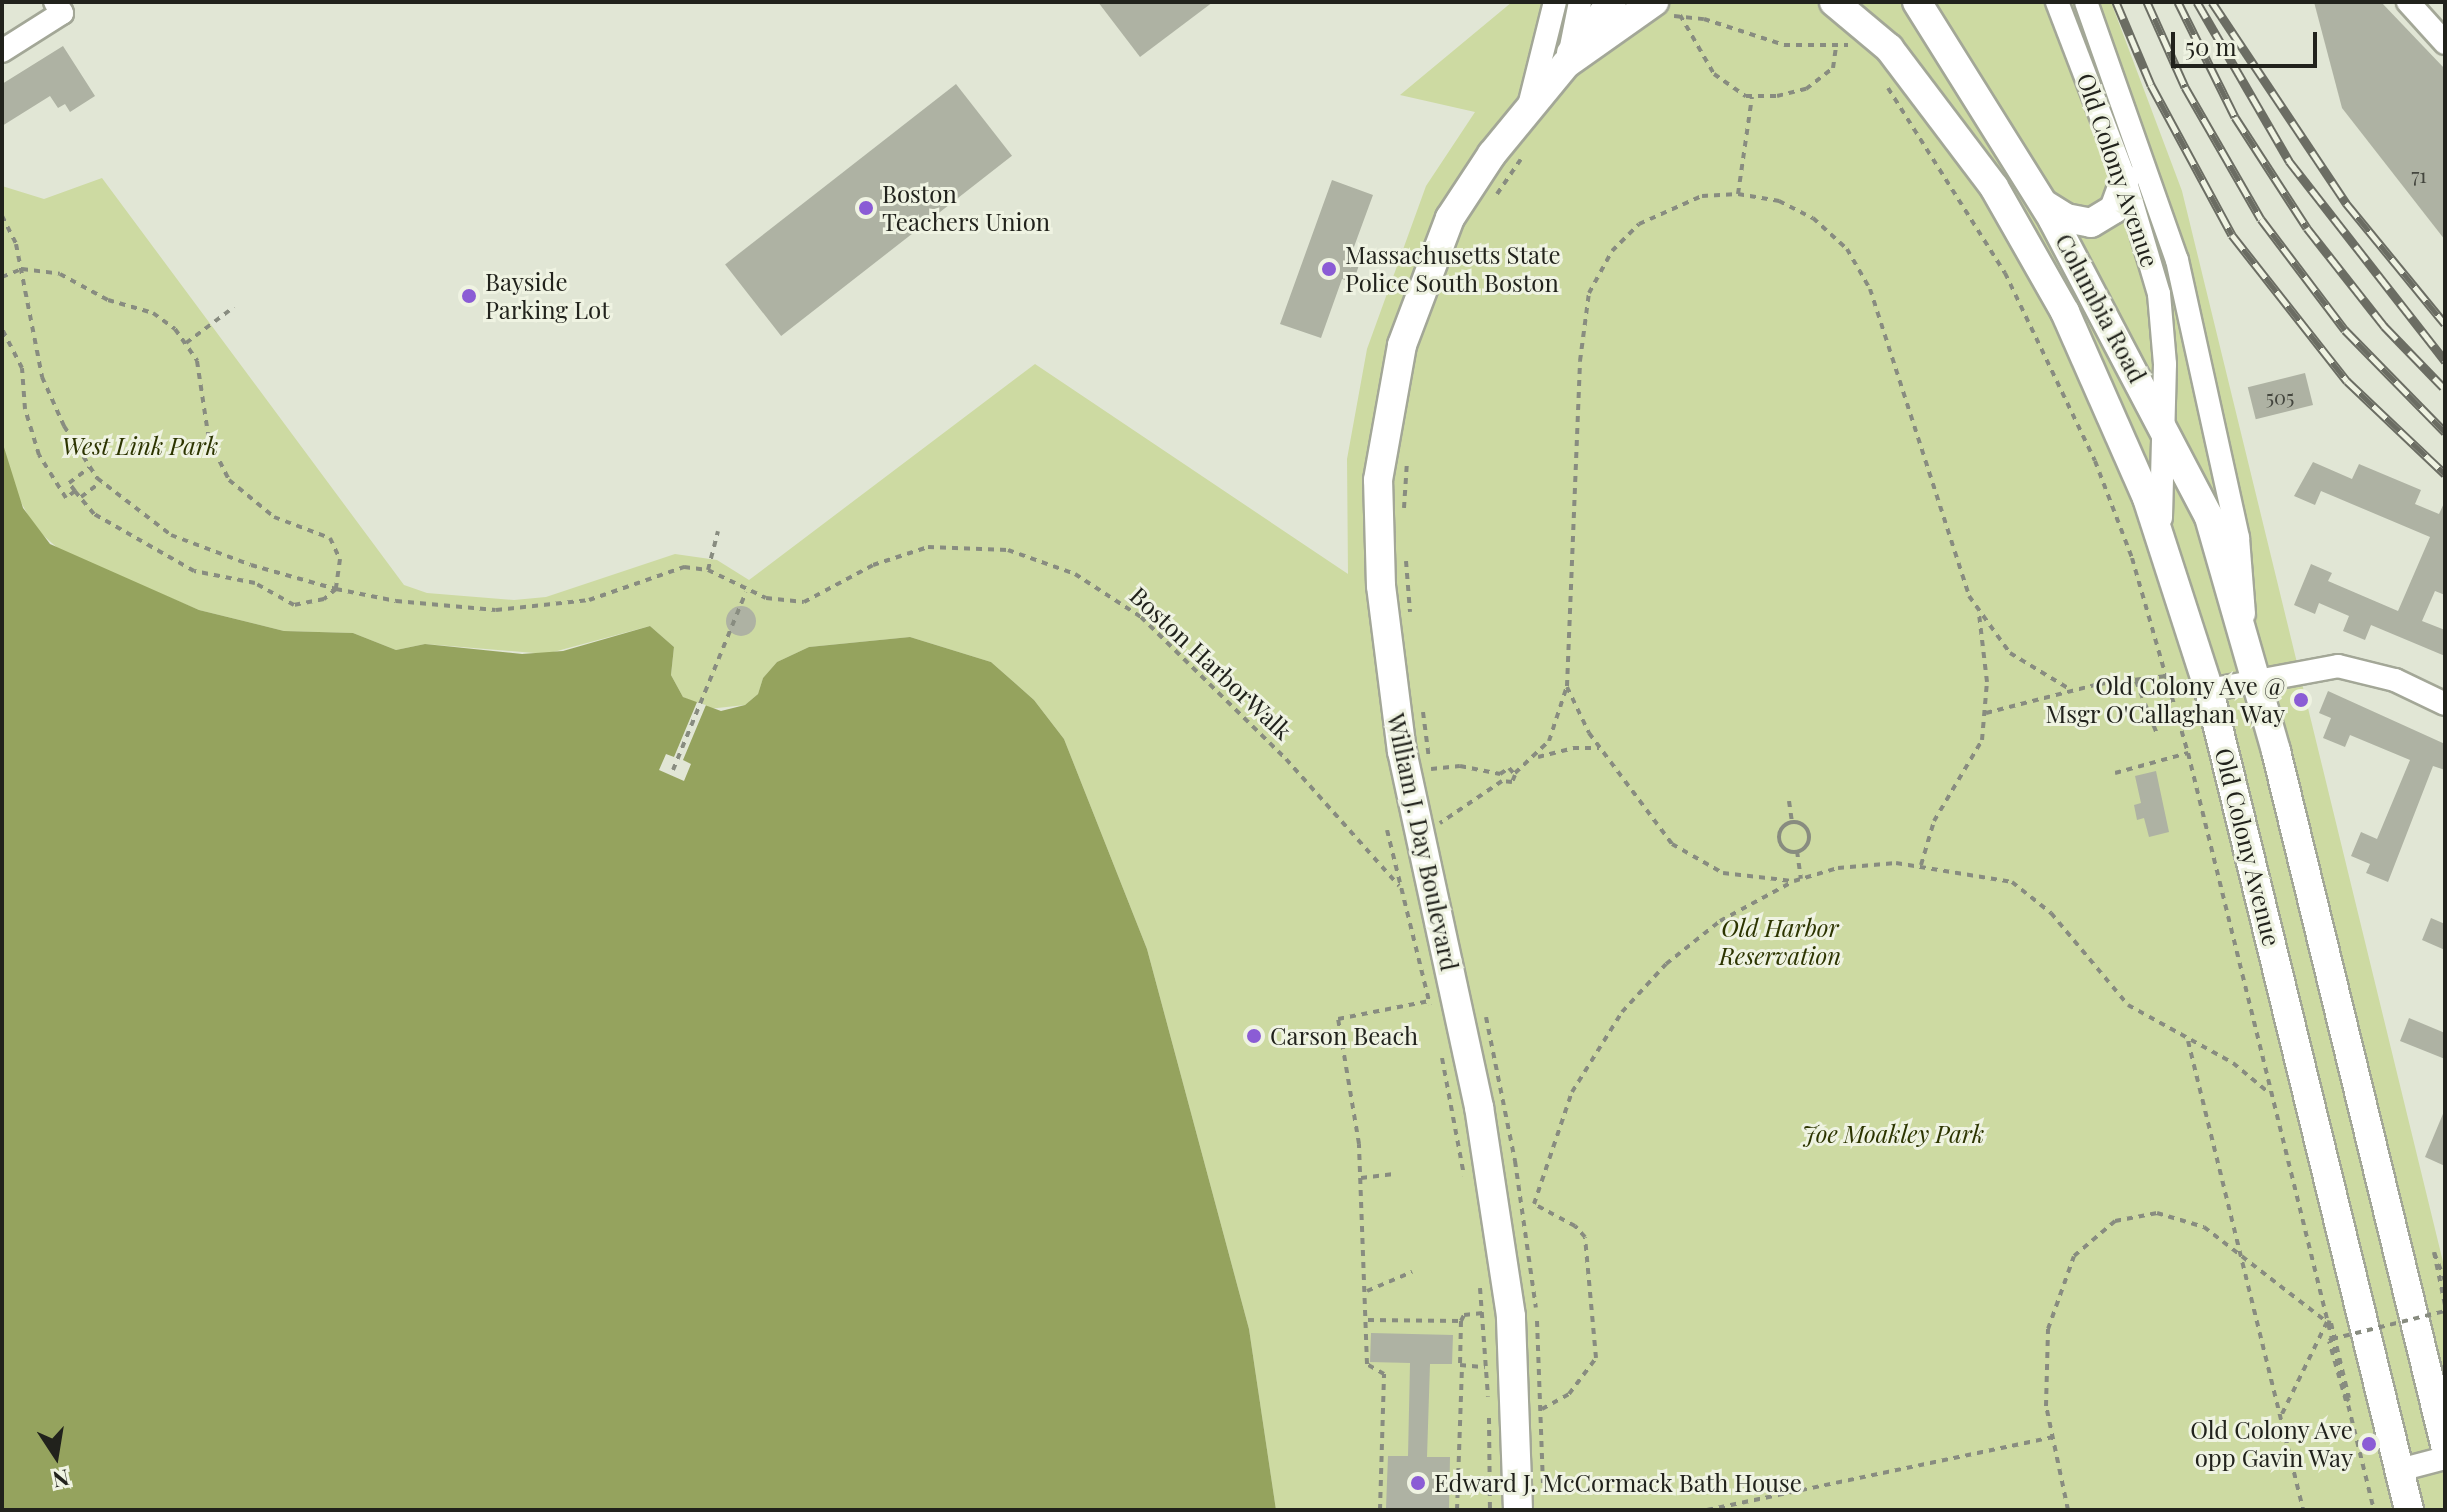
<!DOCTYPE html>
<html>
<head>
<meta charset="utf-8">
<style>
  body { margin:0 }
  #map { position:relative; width:2447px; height:1512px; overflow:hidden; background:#e1e6d5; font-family:"Playfair Display",serif }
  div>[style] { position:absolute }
  .green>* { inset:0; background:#cddaa2 }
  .water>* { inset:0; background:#95a35e }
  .pier>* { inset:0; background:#e1e6d5 }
  .building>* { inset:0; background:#aeb2a3; transform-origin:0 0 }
  .round { border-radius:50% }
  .path>* { height:4px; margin-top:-2px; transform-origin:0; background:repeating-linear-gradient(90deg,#888c80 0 6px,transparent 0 12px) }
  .path>.ring { margin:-2px; padding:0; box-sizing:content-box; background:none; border:4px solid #888c80; border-radius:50% }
  .roads { filter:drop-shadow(2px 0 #a3a797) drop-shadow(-2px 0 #a3a797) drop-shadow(0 2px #a3a797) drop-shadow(0 -2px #a3a797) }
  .minor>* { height:22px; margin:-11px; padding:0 11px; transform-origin:11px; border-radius:11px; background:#fff }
  .major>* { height:28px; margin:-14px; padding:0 14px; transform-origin:14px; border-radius:14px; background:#fff }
  .rail>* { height:9px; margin-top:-4.5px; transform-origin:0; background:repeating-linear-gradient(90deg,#eff3e2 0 18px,#6b6d63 0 36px); box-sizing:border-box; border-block:2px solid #6b6d63 }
  .path-bridge>* { height:4px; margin-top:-2px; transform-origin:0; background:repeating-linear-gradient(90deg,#888c80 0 6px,transparent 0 12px) }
  .dots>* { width:22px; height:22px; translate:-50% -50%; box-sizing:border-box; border:4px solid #eff3e2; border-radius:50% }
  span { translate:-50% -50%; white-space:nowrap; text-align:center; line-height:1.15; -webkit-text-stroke:6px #eff3e2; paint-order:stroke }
  .number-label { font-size:20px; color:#44463e }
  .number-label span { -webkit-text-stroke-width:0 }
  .street-label { font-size:24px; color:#21221c }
  .poi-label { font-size:24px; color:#21221c }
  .left { translate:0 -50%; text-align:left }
  .right { translate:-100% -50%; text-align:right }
  .park-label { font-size:24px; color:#2c3400; font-style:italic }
  .frame { position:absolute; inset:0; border:4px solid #21221c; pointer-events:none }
  .north { position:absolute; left:16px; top:1416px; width:80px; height:80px; -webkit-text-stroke:6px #eff3e2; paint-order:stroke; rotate:168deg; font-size:22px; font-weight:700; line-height:32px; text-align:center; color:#21221c }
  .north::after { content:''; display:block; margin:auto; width:28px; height:36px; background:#21221c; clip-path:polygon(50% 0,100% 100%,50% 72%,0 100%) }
  .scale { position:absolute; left:2171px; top:32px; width:146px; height:36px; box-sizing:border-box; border:4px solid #21221c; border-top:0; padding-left:10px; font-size:24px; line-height:28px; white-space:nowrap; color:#21221c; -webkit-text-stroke:6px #eff3e2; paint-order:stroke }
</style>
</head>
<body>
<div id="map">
  <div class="green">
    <i style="clip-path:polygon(1512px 2px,2111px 2px,2182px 191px,2445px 1270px,2445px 1510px,1276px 1510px,1249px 1329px,1147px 949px,1064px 739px,1034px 700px,991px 662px,910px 637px,809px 647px,777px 662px,763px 678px,758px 694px,745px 705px,708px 709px,683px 697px,671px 675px,674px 647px,650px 626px,546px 654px,425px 644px,396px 650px,353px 633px,284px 631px,199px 610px,62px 552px,35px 528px,16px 493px,2px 441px,2px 186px,44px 199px,102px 178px,404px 585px,427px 593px,514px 600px,546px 597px,675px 554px,717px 560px,749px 580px,1035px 364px,1348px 574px,1347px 459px,1367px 349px,1426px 186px,1475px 112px,1400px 95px)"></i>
  </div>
  <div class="water">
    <i style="clip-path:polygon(2px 441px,23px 508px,50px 544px,199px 610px,284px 631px,353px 633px,396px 650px,425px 644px,522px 654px,563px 651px,650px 626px,674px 647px,671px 675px,683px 697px,721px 711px,745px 705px,758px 694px,763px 678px,777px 662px,809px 647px,910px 637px,991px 662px,1034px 700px,1064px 739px,1147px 949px,1249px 1329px,1276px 1510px,2px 1510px)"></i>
  </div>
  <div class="pier">
    <i style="clip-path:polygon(697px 702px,706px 705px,683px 760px,691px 764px,684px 781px,659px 770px,666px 754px,674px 757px)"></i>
  </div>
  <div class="building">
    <i style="clip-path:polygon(1098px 2px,1213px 2px,1140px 57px)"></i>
    <i style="clip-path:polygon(2314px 2px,2381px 2px,2445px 69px,2445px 240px,2342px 108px)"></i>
    <i style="clip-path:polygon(63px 46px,95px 96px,70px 112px,65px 104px,58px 108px,50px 96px,2px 126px,2px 84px)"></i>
    <i style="left:956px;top:84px;width:91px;height:293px;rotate:52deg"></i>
    <i style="clip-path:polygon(1332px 180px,1373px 195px,1351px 255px,1361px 259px,1353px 283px,1342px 279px,1321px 338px,1280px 324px)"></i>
    <i style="left:2305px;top:373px;width:33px;height:59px;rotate:76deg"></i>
    <i style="clip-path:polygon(2313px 462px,2352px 479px,2359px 464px,2421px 490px,2415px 504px,2439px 514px,2445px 501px,2445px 595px,2435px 591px,2422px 621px,2445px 630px,2445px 656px,2371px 625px,2365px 640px,2343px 631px,2349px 616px,2319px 603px,2315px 614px,2294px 605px,2311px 564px,2332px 573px,2328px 581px,2398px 611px,2430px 537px,2321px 491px,2315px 505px,2294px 496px)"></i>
    <i class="round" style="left:726px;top:606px;width:30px;height:30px"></i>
    <i style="clip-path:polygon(2328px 691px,2445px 744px,2445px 770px,2433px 766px,2388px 882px,2366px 873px,2370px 864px,2351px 856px,2361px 832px,2377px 839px,2410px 760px,2350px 735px,2345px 747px,2323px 738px,2331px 718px,2319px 713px)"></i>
    <i style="clip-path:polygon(2156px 771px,2169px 832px,2149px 837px,2144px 818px,2137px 820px,2134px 805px,2141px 803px,2135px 776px)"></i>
    <i style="clip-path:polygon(2431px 918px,2445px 924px,2445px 950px,2422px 940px)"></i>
    <i style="clip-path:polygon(2409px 1018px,2445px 1033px,2445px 1059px,2400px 1041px)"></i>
    <i style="clip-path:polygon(2445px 1109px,2445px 1166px,2425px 1157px)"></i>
    <i style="clip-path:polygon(1371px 1333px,1453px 1335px,1452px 1364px,1430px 1364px,1427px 1457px,1450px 1457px,1449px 1510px,1386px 1508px,1388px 1456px,1408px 1456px,1410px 1363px,1370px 1362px)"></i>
  </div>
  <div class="path">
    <i style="left:1680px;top:15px;width:68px;rotate:60deg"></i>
    <i style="left:1714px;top:74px;width:39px;rotate:35deg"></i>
    <i style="left:1746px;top:96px;width:31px"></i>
    <i style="left:1777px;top:96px;width:30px;rotate:-14deg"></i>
    <i style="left:1806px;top:89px;width:34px;rotate:-38deg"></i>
    <i style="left:1833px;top:68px;width:21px;rotate:-82deg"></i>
    <i style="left:1674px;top:16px;width:30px;rotate:6deg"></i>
    <i style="left:1704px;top:19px;width:84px;rotate:18deg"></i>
    <i style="left:1784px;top:45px;width:64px"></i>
    <i style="left:1888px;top:88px;width:219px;rotate:57.7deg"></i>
    <i style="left:2005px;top:273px;width:208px;rotate:64.4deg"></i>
    <i style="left:2095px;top:461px;width:104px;rotate:69.1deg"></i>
    <i style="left:2132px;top:558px;width:203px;rotate:74deg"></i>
    <i style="left:2188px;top:753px;width:780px;rotate:76.2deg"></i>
    <i style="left:1497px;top:194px;width:42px;rotate:-55.6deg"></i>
    <i style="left:1738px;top:194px;width:98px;rotate:-81.8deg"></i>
    <i style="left:2px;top:216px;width:31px;rotate:63deg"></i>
    <i style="left:16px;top:244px;width:136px;rotate:78.9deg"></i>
    <i style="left:42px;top:377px;width:54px;rotate:65.8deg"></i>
    <i style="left:64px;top:426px;width:62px;rotate:57.6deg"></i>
    <i style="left:97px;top:478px;width:93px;rotate:37.6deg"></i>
    <i style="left:171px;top:535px;width:85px;rotate:20.6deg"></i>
    <i style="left:251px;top:565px;width:88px;rotate:15.8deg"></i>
    <i style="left:336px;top:589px;width:61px;rotate:11.3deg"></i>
    <i style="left:396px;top:601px;width:100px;rotate:5.1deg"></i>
    <i style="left:496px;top:610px;width:94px;rotate:-6.1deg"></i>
    <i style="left:589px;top:600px;width:101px;rotate:-19.2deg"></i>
    <i style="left:684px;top:567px;width:24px;rotate:7deg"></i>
    <i style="left:708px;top:570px;width:64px;rotate:25.8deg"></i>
    <i style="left:766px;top:598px;width:38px;rotate:6deg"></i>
    <i style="left:804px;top:602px;width:78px;rotate:-28.2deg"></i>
    <i style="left:873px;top:565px;width:58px;rotate:-18.1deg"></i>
    <i style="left:928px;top:547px;width:80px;rotate:2.1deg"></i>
    <i style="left:1008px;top:550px;width:71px;rotate:19.7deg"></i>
    <i style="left:1075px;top:574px;width:79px;rotate:33.1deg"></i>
    <i style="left:1141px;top:617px;width:203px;rotate:44.4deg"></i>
    <i style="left:1286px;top:759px;width:170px;rotate:48.3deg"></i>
    <i style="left:2px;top:277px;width:22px;rotate:-22deg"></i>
    <i style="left:22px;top:269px;width:38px;rotate:7deg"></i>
    <i style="left:60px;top:274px;width:55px;rotate:28.4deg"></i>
    <i style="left:108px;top:300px;width:47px;rotate:16.1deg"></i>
    <i style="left:153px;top:313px;width:27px;rotate:36deg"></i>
    <i style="left:175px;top:329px;width:39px;rotate:55deg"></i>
    <i style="left:197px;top:361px;width:80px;rotate:81.4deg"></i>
    <i style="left:209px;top:440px;width:45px;rotate:63.4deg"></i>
    <i style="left:229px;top:480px;width:58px;rotate:39.4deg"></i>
    <i style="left:274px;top:517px;width:60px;rotate:20.6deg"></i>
    <i style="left:330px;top:538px;width:23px;rotate:65deg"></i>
    <i style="left:340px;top:559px;width:30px;rotate:98deg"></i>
    <i style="left:336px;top:589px;width:16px;rotate:140deg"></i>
    <i style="left:324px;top:599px;width:31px;rotate:169deg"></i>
    <i style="left:294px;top:605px;width:45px;rotate:-150.6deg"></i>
    <i style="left:255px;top:583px;width:62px;rotate:-168.9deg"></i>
    <i style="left:194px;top:571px;width:115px;rotate:-150.3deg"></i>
    <i style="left:94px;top:514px;width:30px;rotate:-130deg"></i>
    <i style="left:75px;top:491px;width:11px;rotate:142deg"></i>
    <i style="left:66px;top:498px;width:51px;rotate:-122.1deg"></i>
    <i style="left:39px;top:455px;width:48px;rotate:-106.9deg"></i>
    <i style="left:25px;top:409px;width:41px;rotate:-94.2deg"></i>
    <i style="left:22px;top:368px;width:44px;rotate:-117.1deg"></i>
    <i style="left:186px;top:343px;width:60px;rotate:-36.9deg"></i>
    <i style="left:75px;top:491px;width:10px;rotate:-127deg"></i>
    <i style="left:69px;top:483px;width:25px;rotate:-37deg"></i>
    <i style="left:81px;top:497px;width:25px;rotate:-37deg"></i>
    <i style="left:1404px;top:508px;width:47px;rotate:-86.3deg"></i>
    <i style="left:1406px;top:561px;width:51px;rotate:85.5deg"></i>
    <i style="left:708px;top:570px;width:40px;rotate:-75.6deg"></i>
    <i style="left:2136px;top:681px;width:57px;rotate:68.4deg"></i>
    <i style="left:1567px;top:687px;width:51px;rotate:64.4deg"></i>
    <i style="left:1589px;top:733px;width:139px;rotate:53.2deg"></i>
    <i style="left:1672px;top:844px;width:59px;rotate:29.6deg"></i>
    <i style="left:1723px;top:873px;width:69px;rotate:6.6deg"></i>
    <i style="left:1423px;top:712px;width:47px;rotate:82.7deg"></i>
    <i style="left:1986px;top:713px;width:117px;rotate:-14.4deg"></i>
    <i style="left:2099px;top:684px;width:68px;rotate:-6.7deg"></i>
    <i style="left:1538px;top:757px;width:36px;rotate:-14deg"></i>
    <i style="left:1573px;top:748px;width:26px"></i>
    <i style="left:1431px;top:769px;width:29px;rotate:-6deg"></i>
    <i style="left:1460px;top:766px;width:41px;rotate:11.3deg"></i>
    <i style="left:1500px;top:774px;width:11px;rotate:-34deg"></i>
    <i style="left:1509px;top:768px;width:9px;rotate:49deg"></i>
    <i style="left:1515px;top:775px;width:8px;rotate:113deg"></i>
    <i style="left:1512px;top:782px;width:10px;rotate:-174deg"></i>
    <i style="left:1502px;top:781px;width:75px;rotate:145.9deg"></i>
    <i style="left:673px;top:770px;width:192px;rotate:-67.7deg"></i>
    <i style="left:1515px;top:773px;width:47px;rotate:-43.3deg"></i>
    <i style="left:1549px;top:741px;width:58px;rotate:-71.9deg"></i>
    <i style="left:1567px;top:686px;width:325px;rotate:-87.7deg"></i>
    <i style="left:1580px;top:361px;width:69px;rotate:-82.5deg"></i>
    <i style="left:1589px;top:293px;width:48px;rotate:-61.3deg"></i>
    <i style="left:1612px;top:251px;width:38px;rotate:-45deg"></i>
    <i style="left:1639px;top:224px;width:69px;rotate:-24deg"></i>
    <i style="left:1702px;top:196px;width:36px;rotate:-3deg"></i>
    <i style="left:1738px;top:194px;width:42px;rotate:9.7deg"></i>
    <i style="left:1779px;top:201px;width:38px;rotate:27deg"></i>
    <i style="left:1813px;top:218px;width:46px;rotate:42.4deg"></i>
    <i style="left:1847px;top:249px;width:46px;rotate:60.1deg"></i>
    <i style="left:1870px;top:289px;width:323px;rotate:72.1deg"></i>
    <i style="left:1969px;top:596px;width:70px;rotate:54.3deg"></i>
    <i style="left:2010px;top:653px;width:71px;rotate:31.2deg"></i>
    <i style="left:2115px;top:773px;width:76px;rotate:-15.3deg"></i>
    <i style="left:1789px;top:801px;width:21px;rotate:82deg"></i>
    <i class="ring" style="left:1779px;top:822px;width:26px;height:26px"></i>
    <i style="left:1387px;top:830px;width:180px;rotate:76.2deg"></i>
    <i style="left:1797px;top:851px;width:28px;rotate:82deg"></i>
    <i style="left:1921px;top:865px;width:46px;rotate:-73.5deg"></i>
    <i style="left:1934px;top:821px;width:94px;rotate:-59.3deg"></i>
    <i style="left:1982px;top:740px;width:58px;rotate:-85.1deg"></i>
    <i style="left:1987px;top:682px;width:68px;rotate:-96.7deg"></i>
    <i style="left:1486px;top:1017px;width:147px;rotate:78.6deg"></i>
    <i style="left:1515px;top:1161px;width:148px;rotate:81.9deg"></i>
    <i style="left:2188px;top:1041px;width:483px;rotate:76.2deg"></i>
    <i style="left:1442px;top:1058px;width:120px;rotate:79.4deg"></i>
    <i style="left:1361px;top:1178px;width:33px;rotate:-7deg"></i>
    <i style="left:2445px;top:1281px;width:31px;rotate:-111deg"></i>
    <i style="left:2434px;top:1252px;width:54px;rotate:78.3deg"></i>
    <i style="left:1480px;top:1288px;width:109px;rotate:85.8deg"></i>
    <i style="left:1367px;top:1291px;width:49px;rotate:-22.9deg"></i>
    <i style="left:1368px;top:1320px;width:93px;rotate:0.6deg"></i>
    <i style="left:1461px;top:1321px;width:7px;rotate:-63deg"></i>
    <i style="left:1464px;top:1315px;width:19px;rotate:-6deg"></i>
    <i style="left:1461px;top:1321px;width:44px;rotate:91.3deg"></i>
    <i style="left:1460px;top:1365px;width:25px;rotate:5deg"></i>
    <i style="left:1537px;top:1321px;width:163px;rotate:87.9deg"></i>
    <i style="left:1542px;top:1409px;width:31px;rotate:-29deg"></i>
    <i style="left:1569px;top:1394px;width:45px;rotate:-53.1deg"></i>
    <i style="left:1596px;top:1358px;width:121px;rotate:-95.2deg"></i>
    <i style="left:1585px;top:1237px;width:15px;rotate:-132deg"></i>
    <i style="left:1575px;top:1226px;width:47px;rotate:-151.8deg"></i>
    <i style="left:1534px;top:1204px;width:118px;rotate:-71.3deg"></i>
    <i style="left:1572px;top:1092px;width:94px;rotate:-58deg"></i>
    <i style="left:1622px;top:1012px;width:65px;rotate:-47.5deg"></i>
    <i style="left:1666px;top:964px;width:69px;rotate:-38.5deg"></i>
    <i style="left:1720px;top:921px;width:84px;rotate:-28.4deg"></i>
    <i style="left:1794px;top:881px;width:46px;rotate:-16.5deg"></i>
    <i style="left:1838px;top:868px;width:58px;rotate:-4.9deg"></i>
    <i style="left:1896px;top:863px;width:118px;rotate:9.3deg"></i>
    <i style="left:2012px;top:882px;width:50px;rotate:38.5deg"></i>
    <i style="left:2051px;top:913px;width:120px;rotate:50.1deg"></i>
    <i style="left:2128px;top:1005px;width:120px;rotate:28.9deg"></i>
    <i style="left:2233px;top:1063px;width:45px;rotate:39.6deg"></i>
    <i style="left:1489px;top:1418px;width:92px;rotate:89.4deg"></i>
    <i style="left:1380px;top:1510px;width:136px;rotate:-88.3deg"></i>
    <i style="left:1384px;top:1374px;width:20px;rotate:-150deg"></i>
    <i style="left:1367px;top:1364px;width:220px;rotate:-92.1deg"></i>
    <i style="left:1359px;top:1144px;width:127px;rotate:-99.5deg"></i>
    <i style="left:1338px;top:1019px;width:93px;rotate:-11.2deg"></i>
    <i style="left:1457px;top:1510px;width:145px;rotate:-88deg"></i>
    <i style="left:1707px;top:1510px;width:354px;rotate:-11.9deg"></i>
    <i style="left:2068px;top:1510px;width:106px;rotate:-101.9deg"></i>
    <i style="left:2046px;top:1406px;width:77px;rotate:-88.5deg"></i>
    <i style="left:2048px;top:1329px;width:77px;rotate:-70.4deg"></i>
    <i style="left:2074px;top:1256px;width:54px;rotate:-40.5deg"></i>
    <i style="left:2115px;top:1221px;width:43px;rotate:-10.8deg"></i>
    <i style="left:2157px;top:1213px;width:49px;rotate:16.6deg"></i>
    <i style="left:2204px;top:1227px;width:155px;rotate:37.7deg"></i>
    <i style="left:2327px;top:1322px;width:107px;rotate:116.1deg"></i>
  </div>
  <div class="roads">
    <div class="minor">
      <i style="left:2057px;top:2px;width:190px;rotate:69deg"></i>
      <i style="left:2125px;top:179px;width:120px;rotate:73.5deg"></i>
      <i style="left:2159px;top:294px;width:70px;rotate:85.1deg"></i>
      <i style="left:2165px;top:364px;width:154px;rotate:91.5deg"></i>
      <i style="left:2086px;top:2px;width:274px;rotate:70.6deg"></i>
      <i style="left:2177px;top:260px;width:285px;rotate:77.6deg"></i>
      <i style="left:2238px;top:538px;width:76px;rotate:85.5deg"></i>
      <i style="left:2408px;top:2px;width:55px;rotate:47.9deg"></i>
      <i style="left:2px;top:51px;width:71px;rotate:-32.3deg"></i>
      <i style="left:62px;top:13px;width:13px;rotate:-122deg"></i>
      <i style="left:1570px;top:52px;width:51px;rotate:-78.7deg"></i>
      <i style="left:1530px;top:102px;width:103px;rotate:-76deg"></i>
      <i style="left:2209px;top:690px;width:131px;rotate:-10.5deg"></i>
      <i style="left:2338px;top:666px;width:59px;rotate:13.8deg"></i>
      <i style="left:2395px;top:680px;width:55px;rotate:25.6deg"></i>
      <i style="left:2399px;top:1470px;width:48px;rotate:-14.6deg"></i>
    </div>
    <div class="major">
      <i style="left:1834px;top:2px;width:72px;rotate:39.9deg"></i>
      <i style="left:1889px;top:48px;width:174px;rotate:52.9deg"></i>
      <i style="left:1994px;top:187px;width:144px;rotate:60.4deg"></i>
      <i style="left:2065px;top:312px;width:203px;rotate:66.2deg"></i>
      <i style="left:2147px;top:498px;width:202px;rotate:72.1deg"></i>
      <i style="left:2209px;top:690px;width:844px;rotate:76.29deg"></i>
      <i style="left:1917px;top:2px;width:257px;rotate:58deg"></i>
      <i style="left:2053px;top:220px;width:335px;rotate:62.3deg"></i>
      <i style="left:2209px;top:517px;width:243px;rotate:74deg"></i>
      <i style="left:2276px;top:751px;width:714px;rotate:76.31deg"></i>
      <i style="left:1571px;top:53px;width:65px;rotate:-51.2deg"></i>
      <i style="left:2044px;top:204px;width:26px;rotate:32deg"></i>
      <i style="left:2066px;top:218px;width:25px;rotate:11deg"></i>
      <i style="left:2091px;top:223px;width:27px;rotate:-31deg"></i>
      <i style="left:2114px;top:209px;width:32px;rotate:-70deg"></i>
      <i style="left:1518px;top:1510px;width:194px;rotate:-92.1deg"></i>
      <i style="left:1511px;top:1316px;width:211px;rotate:-98.7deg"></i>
      <i style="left:1479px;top:1107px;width:363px;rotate:-102.2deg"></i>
      <i style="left:1402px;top:752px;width:167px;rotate:-97.2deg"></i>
      <i style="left:1381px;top:586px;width:106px;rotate:-91.6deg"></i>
      <i style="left:1378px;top:480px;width:137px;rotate:-79.9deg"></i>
      <i style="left:1402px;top:345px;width:136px;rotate:-69.3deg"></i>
      <i style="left:1450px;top:218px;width:77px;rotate:-56.7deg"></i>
      <i style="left:1492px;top:154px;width:117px;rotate:-50.6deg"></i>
      <i style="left:1566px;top:64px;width:108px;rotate:-35.2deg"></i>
    </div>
  </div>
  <div class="rail">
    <i style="left:2116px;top:2px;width:90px;rotate:67.1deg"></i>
    <i style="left:2151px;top:85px;width:170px;rotate:61.6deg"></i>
    <i style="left:2232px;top:235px;width:186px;rotate:51.8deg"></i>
    <i style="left:2347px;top:381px;width:135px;rotate:43.5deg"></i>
    <i style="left:2147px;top:2px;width:93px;rotate:65.9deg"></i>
    <i style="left:2185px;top:87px;width:152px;rotate:60.1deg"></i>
    <i style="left:2261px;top:219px;width:139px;rotate:52.9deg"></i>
    <i style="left:2345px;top:330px;width:143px;rotate:45.6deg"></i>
    <i style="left:2178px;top:2px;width:128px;rotate:63.6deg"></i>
    <i style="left:2235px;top:117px;width:132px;rotate:57deg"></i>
    <i style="left:2307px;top:228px;width:125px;rotate:51.8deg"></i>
    <i style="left:2384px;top:326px;width:85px;rotate:46deg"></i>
    <i style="left:2197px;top:2px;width:184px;rotate:59.9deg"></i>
    <i style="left:2289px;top:161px;width:254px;rotate:52deg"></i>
    <i style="left:2212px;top:2px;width:242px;rotate:56.3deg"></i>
    <i style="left:2346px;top:203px;width:156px;rotate:50.7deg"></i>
  </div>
  <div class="path-bridge">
    <i style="left:2327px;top:1322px;width:4px;rotate:14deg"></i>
    <i style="left:2331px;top:1323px;width:77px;rotate:76.5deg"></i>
    <i style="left:2349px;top:1398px;width:4px;rotate:135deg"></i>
    <i style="left:2346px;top:1401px;width:62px;rotate:-105.8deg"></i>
    <i style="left:2329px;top:1341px;width:4px;rotate:-34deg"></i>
    <i style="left:2332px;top:1339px;width:116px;rotate:-13.9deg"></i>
  </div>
  <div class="dots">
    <i style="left:866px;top:208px;background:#8b5cd5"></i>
    <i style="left:1329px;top:269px;background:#8b5cd5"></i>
    <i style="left:469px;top:296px;background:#8b5cd5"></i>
    <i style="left:2301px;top:700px;background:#8b5cd5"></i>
    <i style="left:1254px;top:1036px;background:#8b5cd5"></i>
    <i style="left:2369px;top:1444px;background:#8b5cd5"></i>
    <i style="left:1418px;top:1483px;background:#8b5cd5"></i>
  </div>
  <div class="number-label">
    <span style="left:2419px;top:174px">71</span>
    <span style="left:2280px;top:396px">505</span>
  </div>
  <div class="street-label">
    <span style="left:2118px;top:170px;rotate:71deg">Old Colony Avenue</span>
    <span style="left:2101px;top:308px;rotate:62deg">Columbia Road</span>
    <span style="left:1211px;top:663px;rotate:43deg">Boston HarborWalk</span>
    <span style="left:1423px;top:842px;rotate:78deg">William J. Day Boulevard</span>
    <span style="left:2248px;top:847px;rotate:76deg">Old Colony Avenue</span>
  </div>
  <div class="poi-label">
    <span class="left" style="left:882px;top:208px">Boston<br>Teachers Union</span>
    <span class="left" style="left:1345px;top:269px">Massachusetts State<br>Police South Boston</span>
    <span class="left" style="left:485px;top:296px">Bayside<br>Parking Lot</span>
    <span class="right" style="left:2285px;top:700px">Old Colony Ave @<br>Msgr O'Callaghan Way</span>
    <span class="left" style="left:1270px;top:1036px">Carson Beach</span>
    <span class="right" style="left:2353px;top:1444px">Old Colony Ave<br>opp Gavin Way</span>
    <span class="left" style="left:1434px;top:1483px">Edward J. McCormack Bath House</span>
  </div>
  <div class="park-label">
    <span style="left:140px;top:446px">West Link Park</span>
    <span style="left:1780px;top:942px">Old Harbor<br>Reservation</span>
    <span style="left:1893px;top:1134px">Joe Moakley Park</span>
  </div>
  <div class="frame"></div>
  <div class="north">N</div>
  <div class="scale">50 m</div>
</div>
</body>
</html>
